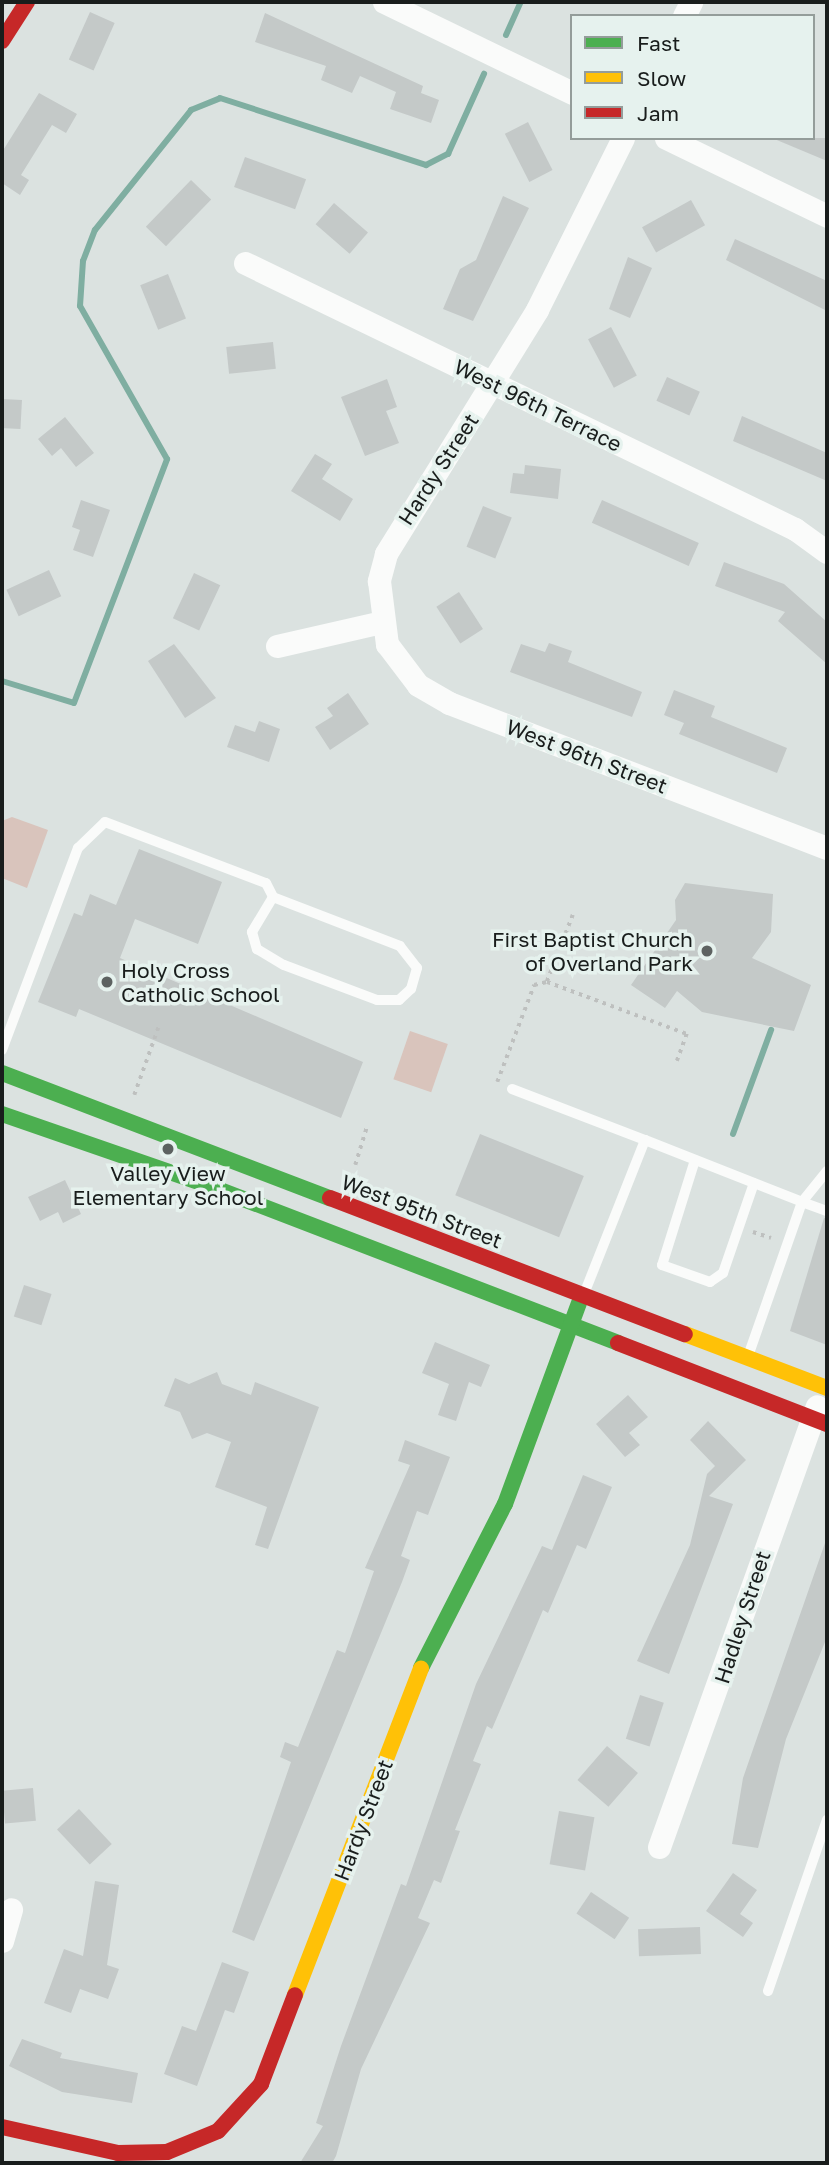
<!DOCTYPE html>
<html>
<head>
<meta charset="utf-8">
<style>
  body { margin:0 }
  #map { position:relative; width:829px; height:2165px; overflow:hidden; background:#dbe2e0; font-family:"Golos Text",sans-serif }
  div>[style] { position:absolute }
  .green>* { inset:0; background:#d9c4bc; transform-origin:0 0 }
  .stream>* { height:6px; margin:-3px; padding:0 3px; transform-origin:3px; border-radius:3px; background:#7faea1 }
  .building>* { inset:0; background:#c4c9c8; transform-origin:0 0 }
  .path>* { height:3.5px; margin-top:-1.75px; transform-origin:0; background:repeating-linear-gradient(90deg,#bec0bf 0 3.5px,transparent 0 8.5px) }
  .lane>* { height:10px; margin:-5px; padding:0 5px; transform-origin:5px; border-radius:5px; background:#fafbfa }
  .street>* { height:23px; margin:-11.5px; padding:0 11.5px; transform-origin:11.5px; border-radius:11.5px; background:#fafbfa }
  .fast>* { height:16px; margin:-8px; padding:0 8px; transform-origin:8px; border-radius:8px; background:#4caf50 }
  .slow>* { height:16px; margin:-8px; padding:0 8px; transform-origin:8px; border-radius:8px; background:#ffc107 }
  .jam>* { height:16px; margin:-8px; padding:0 8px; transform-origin:8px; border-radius:8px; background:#c62828 }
  .dots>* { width:19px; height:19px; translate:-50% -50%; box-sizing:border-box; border:4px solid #e6f2ee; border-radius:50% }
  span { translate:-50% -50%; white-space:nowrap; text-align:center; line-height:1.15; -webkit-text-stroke:7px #e6f2ee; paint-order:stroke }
  .street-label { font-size:21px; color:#191d1c }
  .poi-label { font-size:21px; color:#191d1c }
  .right { translate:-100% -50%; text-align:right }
  .left { translate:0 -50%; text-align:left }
  .frame { position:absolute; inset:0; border:4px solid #191d1c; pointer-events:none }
  .legend { position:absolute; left:570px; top:14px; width:245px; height:126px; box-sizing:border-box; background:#e6f2ee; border:2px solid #949d9a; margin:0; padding:9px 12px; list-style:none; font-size:21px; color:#191d1c }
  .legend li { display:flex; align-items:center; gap:14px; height:35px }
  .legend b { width:35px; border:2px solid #949d9a }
</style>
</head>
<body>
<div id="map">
  <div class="green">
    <i style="clip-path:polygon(12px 817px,48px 830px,27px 888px,2px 878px,2px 821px)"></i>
    <i style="left:410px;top:1031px;width:40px;height:51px;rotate:19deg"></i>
  </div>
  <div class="stream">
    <i style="left:506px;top:35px;width:36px;rotate:-66deg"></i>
    <i style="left:2px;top:681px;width:75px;rotate:17deg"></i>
    <i style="left:74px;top:703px;width:261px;rotate:-69.1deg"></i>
    <i style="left:167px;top:459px;width:176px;rotate:-119.6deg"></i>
    <i style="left:80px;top:306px;width:45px;rotate:-86.2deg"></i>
    <i style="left:83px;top:261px;width:33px;rotate:-69deg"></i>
    <i style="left:95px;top:230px;width:154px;rotate:-51.3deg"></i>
    <i style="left:191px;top:110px;width:31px;rotate:-22deg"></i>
    <i style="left:220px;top:98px;width:217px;rotate:18deg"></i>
    <i style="left:426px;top:165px;width:25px;rotate:-27deg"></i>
    <i style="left:448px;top:154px;width:88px;rotate:-65.8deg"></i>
    <i style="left:733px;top:1134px;width:111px;rotate:-69.9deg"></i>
  </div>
  <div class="building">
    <i style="left:90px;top:12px;width:27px;height:52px;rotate:24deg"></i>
    <i style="clip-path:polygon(265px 13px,423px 86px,421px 93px,439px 100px,431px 123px,390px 109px,396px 92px,360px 76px,352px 93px,321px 80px,326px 66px,255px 42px)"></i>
    <i style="clip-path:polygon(39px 93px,77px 114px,66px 133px,52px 125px,21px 175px,29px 180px,20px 195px,2px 183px,2px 152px)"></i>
    <i style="left:528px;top:122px;width:54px;height:26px;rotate:63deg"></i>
    <i style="clip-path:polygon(772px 138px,827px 138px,827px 161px)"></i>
    <i style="left:245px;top:157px;width:65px;height:32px;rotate:20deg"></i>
    <i style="left:191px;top:180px;width:28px;height:65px;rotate:44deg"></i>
    <i style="clip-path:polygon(503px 196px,529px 208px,473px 321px,443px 309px,460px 269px,476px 260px)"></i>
    <i style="left:691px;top:200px;width:29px;height:56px;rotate:61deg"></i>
    <i style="left:334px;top:203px;width:45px;height:28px;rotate:41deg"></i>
    <i style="clip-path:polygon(735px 239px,827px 281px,827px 311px,726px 260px)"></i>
    <i style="clip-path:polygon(628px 257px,652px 268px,630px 318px,609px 309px)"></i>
    <i style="left:168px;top:274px;width:48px;height:30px;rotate:68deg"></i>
    <i style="left:611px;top:327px;width:55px;height:26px;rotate:62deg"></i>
    <i style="left:273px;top:342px;width:27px;height:47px;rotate:84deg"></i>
    <i style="left:667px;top:377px;width:36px;height:26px;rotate:24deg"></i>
    <i style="clip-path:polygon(387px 379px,397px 407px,386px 411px,399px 443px,365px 456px,341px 397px)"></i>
    <i style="left:2px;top:399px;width:20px;height:29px;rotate:3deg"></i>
    <i style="clip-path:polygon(742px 416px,827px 453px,827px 481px,733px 441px)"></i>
    <i style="clip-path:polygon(65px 417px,94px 453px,76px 467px,61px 448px,52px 456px,38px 439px)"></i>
    <i style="clip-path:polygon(315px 454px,332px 464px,322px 479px,353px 499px,340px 521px,291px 491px)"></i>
    <i style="clip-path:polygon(525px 465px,561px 469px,558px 499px,510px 493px,513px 473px,524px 474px)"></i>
    <i style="clip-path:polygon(81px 500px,110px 510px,93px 557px,73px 550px,80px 530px,72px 527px)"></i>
    <i style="left:602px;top:500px;width:106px;height:25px;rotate:24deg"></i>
    <i style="left:483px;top:506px;width:31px;height:44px;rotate:22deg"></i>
    <i style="clip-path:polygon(724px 562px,784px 584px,827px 622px,827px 664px,778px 621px,785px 612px,715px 586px)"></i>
    <i style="left:49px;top:570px;width:29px;height:47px;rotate:65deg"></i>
    <i style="left:194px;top:573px;width:29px;height:50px;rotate:25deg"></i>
    <i style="left:459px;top:592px;width:44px;height:27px;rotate:57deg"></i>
    <i style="clip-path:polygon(549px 643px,572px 651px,568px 662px,642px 692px,632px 717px,510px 672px,521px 644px,545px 652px)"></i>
    <i style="clip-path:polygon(174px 644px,216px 698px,185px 718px,148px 661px)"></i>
    <i style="clip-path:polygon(674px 690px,715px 706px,711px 717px,787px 748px,777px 773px,679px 734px,684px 723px,664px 715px)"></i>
    <i style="clip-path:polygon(348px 693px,369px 724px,330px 750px,315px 727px,333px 716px,327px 708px)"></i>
    <i style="clip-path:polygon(259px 721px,280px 729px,269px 762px,227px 747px,235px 725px,255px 732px)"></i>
    <i style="clip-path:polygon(139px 849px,222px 882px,198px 944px,135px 919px,120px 958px,363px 1062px,341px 1118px,79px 1009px,76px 1017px,38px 1002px,74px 913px,82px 916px,90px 894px,116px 905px)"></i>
    <i style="clip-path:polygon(685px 883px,773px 894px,771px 932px,752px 958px,811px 985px,794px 1031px,702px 1012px,677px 991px,665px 1008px,631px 985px,676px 920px,675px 900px)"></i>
    <i style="left:480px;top:1134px;width:112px;height:66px;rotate:22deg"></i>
    <i style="clip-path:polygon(65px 1180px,81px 1214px,63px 1223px,58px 1212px,40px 1221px,28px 1197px)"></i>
    <i style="clip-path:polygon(824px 1218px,827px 1219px,827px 1345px,790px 1331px)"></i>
    <i style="left:24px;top:1285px;width:29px;height:33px;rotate:18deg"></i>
    <i style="clip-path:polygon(435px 1342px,490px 1365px,481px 1387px,469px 1382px,456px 1421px,438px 1415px,449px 1384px,422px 1373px)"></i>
    <i style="clip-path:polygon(217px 1372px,222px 1384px,251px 1395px,255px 1382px,319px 1407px,268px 1549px,255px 1545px,267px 1507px,215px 1487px,231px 1442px,207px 1433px,192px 1439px,180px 1412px,164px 1406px,175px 1378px,189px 1384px)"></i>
    <i style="clip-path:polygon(628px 1395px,648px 1417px,629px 1433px,640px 1445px,625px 1457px,596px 1424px)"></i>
    <i style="clip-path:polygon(708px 1421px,746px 1460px,709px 1496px,733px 1504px,669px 1674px,637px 1661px,690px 1545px,707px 1474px,715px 1466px,690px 1440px)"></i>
    <i style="clip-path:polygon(405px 1440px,450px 1457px,428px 1515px,417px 1511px,401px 1556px,410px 1560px,402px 1582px,254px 1941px,232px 1932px,291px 1762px,280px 1757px,285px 1742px,298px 1747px,337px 1650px,345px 1653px,374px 1571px,365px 1568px,410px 1465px,398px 1461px)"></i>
    <i style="clip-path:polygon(583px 1475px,612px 1487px,586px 1549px,577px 1545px,548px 1613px,543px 1610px,492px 1729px,487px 1726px,473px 1761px,481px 1764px,455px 1830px,460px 1831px,441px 1883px,434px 1880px,418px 1918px,430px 1923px,361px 2069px,336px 2156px,332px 2163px,300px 2163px,323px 2126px,316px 2123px,341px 2046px,401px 1884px,406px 1886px,476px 1684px,542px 1546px,552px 1550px)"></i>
    <i style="clip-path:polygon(825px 1543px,827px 1637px,786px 1739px,758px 1848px,732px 1844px,743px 1778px)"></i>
    <i style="left:640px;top:1695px;width:25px;height:46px;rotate:18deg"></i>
    <i style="left:607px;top:1746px;width:41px;height:45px;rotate:41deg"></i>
    <i style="left:33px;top:1788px;width:33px;height:31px;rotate:85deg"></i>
    <i style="left:79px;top:1809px;width:48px;height:30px;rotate:47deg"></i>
    <i style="left:559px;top:1811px;width:36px;height:54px;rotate:10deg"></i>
    <i style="clip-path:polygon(733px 1873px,757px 1890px,740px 1914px,753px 1923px,743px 1937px,706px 1911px)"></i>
    <i style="clip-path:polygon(95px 1881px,119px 1885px,107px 1965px,119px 1969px,108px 1999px,80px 1989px,71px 2013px,44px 2003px,64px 1949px,83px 1956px)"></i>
    <i style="left:591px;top:1892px;width:46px;height:26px;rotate:34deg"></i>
    <i style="left:700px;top:1927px;width:27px;height:62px;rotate:88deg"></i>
    <i style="clip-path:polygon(222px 1962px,249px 1972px,234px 2013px,225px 2010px,197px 2086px,164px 2074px,182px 2026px,196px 2031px)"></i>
    <i style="clip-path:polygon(22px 2039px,62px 2053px,60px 2058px,138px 2073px,132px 2103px,62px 2092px,9px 2066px)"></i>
  </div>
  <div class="path">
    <i style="left:573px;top:915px;width:72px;rotate:111.2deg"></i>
    <i style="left:547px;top:982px;width:149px;rotate:20.4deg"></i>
    <i style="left:687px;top:1034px;width:29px;rotate:110deg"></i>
    <i style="left:497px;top:1082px;width:104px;rotate:-69.1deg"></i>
    <i style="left:534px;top:985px;width:13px;rotate:-13deg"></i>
    <i style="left:134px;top:1095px;width:74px;rotate:-70.3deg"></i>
    <i style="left:355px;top:1165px;width:41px;rotate:-72.9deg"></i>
    <i style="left:753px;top:1232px;width:19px;rotate:18deg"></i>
  </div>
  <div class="lane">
    <i style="left:2px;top:1050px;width:216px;rotate:-69.4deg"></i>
    <i style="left:78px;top:848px;width:37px;rotate:-44deg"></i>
    <i style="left:105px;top:822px;width:172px;rotate:20.8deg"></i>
    <i style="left:266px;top:883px;width:16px;rotate:63deg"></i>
    <i style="left:273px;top:897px;width:41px;rotate:121deg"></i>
    <i style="left:252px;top:932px;width:18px;rotate:74deg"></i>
    <i style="left:257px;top:949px;width:31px;rotate:31deg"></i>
    <i style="left:284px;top:965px;width:99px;rotate:20.6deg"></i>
    <i style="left:377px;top:1000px;width:22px"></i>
    <i style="left:399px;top:1000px;width:16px;rotate:-43deg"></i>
    <i style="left:411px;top:989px;width:22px;rotate:-74deg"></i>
    <i style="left:417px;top:968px;width:28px;rotate:-128deg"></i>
    <i style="left:400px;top:946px;width:136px;rotate:-158.9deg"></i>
    <i style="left:512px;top:1089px;width:142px;rotate:21deg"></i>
    <i style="left:645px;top:1140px;width:160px;rotate:111.6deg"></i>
    <i style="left:645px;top:1140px;width:169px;rotate:21.5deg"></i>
    <i style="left:802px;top:1202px;width:160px;rotate:109.3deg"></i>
    <i style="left:695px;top:1160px;width:110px;rotate:107.4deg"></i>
    <i style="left:662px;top:1265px;width:51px;rotate:19.5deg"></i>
    <i style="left:710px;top:1282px;width:16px;rotate:-35deg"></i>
    <i style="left:723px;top:1273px;width:95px;rotate:-71deg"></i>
    <i style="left:827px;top:1171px;width:40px;rotate:129deg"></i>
    <i style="left:802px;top:1202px;width:27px;rotate:20deg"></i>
    <i style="left:768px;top:1991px;width:181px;rotate:-71deg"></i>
  </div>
  <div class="street">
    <i style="left:384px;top:2px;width:209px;rotate:25.8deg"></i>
    <i style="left:684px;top:16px;width:16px;rotate:-63deg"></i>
    <i style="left:623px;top:138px;width:192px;rotate:116.6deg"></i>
    <i style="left:537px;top:310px;width:287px;rotate:121.8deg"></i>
    <i style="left:386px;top:554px;width:28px;rotate:105deg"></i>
    <i style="left:379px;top:581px;width:64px;rotate:82.8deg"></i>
    <i style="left:387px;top:644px;width:51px;rotate:52.9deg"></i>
    <i style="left:418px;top:685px;width:36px;rotate:30deg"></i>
    <i style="left:449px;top:703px;width:405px;rotate:21deg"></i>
    <i style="left:666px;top:138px;width:179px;rotate:25.8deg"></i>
    <i style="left:245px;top:263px;width:611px;rotate:25.81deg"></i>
    <i style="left:795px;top:529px;width:39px;rotate:36deg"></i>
    <i style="left:277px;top:646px;width:108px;rotate:-12.9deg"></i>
    <i style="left:659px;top:1847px;width:468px;rotate:-70.3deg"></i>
    <i style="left:2px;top:1941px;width:33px;rotate:-74deg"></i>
  </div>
  <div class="fast">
    <i style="left:2px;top:1073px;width:351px;rotate:20.9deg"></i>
    <i style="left:2px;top:1114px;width:217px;rotate:19.1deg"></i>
    <i style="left:207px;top:1185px;width:440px;rotate:21deg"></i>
    <i style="left:421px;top:1668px;width:184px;rotate:-62.9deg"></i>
    <i style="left:505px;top:1504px;width:214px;rotate:-69.8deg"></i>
  </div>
  <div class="slow">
    <i style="left:685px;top:1334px;width:152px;rotate:20.8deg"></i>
    <i style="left:295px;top:1995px;width:350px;rotate:-68.9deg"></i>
  </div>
  <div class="jam">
    <i style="left:2px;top:41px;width:46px;rotate:-57.3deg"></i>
    <i style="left:330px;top:1198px;width:380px;rotate:21deg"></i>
    <i style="left:618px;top:1343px;width:224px;rotate:21.2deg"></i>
    <i style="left:2px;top:2127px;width:119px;rotate:12.6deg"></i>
    <i style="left:118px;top:2153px;width:49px;rotate:-1.2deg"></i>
    <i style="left:167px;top:2152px;width:55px;rotate:-22.4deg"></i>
    <i style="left:218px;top:2131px;width:64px;rotate:-47.5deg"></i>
    <i style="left:261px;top:2084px;width:95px;rotate:-69.1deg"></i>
  </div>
  <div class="dots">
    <i style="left:707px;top:951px;background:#5d6261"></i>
    <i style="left:107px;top:982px;background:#5d6261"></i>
    <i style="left:168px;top:1149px;background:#5d6261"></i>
  </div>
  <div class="street-label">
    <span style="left:538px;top:405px;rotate:26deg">West 96th Terrace</span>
    <span style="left:438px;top:469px;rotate:-57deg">Hardy Street</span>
    <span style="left:587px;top:756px;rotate:21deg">West 96th Street</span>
    <span style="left:422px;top:1211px;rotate:21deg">West 95th Street</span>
    <span style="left:742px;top:1617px;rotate:-72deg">Hadley Street</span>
    <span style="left:363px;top:1820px;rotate:-69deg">Hardy Street</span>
  </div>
  <div class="poi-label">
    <span class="right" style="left:693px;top:951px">First Baptist Church<br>of Overland Park</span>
    <span class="left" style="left:121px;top:982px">Holy Cross<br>Catholic School</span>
    <span style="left:168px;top:1185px">Valley View<br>Elementary School</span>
  </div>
  <div class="frame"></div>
  <ul class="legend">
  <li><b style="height:9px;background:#4caf50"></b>Fast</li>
  <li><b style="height:9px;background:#ffc107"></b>Slow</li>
  <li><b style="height:9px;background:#c62828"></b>Jam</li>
  </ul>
</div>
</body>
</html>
